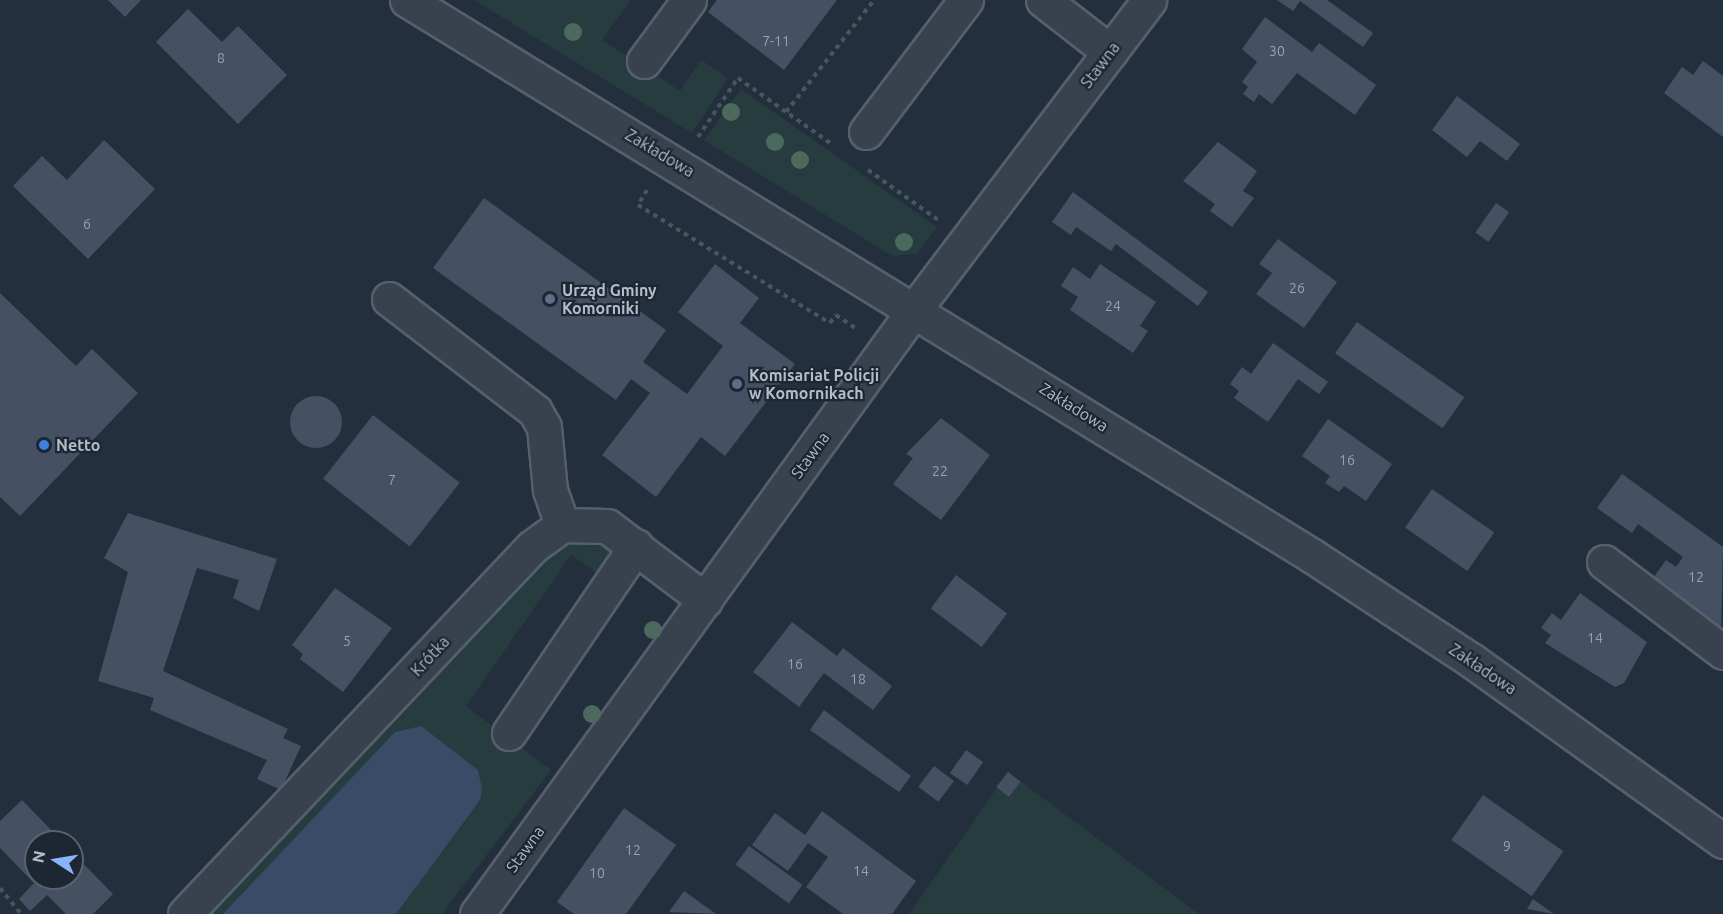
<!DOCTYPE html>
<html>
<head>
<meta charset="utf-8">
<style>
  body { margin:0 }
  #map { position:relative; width:1723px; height:914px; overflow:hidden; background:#242f3e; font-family:Ubuntu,sans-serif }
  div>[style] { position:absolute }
  .green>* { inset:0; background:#263c3f }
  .water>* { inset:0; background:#394c67 }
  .building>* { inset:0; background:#455162; transform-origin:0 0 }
  .round { border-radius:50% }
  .path>* { height:4px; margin-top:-2px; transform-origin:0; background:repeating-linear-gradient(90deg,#44595c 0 4.5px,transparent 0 9px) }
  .roads { filter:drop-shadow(2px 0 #565f6c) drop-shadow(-2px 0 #565f6c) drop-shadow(0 2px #565f6c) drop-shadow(0 -2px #565f6c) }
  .minor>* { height:33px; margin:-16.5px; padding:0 16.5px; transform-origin:16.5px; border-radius:16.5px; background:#38414e }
  .trees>* { width:18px; height:18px; margin:-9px; border-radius:50%; background:#4b6a5d }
  .dots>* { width:16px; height:16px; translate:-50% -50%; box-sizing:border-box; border:3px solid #1d2633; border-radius:50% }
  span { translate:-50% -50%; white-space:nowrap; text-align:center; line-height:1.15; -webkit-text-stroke:4.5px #1d2633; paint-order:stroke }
  .number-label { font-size:14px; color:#98a1af }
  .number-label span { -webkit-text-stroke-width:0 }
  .street-label { font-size:16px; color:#b4bcc9 }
  .poi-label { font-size:16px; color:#b4bcc9; font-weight:700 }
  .left { translate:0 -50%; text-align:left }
  .north { position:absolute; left:24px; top:830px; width:60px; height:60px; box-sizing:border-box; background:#1d2633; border:2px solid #59626f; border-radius:50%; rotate:282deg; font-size:16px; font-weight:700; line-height:24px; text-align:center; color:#b4bcc9 }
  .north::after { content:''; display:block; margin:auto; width:21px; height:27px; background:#8ab4f8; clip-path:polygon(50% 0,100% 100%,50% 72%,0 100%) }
</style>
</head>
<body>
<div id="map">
  <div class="green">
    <i style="clip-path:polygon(474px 0,631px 0,602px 40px,680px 91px,701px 60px,728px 78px,692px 133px)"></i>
    <i style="clip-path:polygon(741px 89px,937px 227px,917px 254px,892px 256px,704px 140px)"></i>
    <i style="clip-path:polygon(578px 539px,604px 544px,613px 555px,600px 575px,571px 555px,466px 706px,551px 770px,442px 914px,207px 914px,547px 555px)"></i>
    <i style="clip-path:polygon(1008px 772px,1199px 914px,909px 914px)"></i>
  </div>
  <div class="water">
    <i style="clip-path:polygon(421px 726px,478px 770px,482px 789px,480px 800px,396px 914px,223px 914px,395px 732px)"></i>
  </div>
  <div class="building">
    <i style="clip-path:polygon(108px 0,141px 0,125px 17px)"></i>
    <i style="clip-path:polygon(717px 0,837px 0,784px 70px,708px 12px)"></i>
    <i style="clip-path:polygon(1277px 0,1327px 0,1373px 33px,1363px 47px,1300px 1px,1293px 11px)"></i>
    <i style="clip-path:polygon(188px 9px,222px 42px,238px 26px,287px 75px,238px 124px,156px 42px)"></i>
    <i style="clip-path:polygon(1265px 17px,1312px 52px,1319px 43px,1376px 85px,1355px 115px,1297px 73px,1272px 104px,1259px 94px,1254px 102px,1243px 94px,1248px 87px,1242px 82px,1257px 62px,1242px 49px)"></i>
    <i style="clip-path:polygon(1703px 61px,1723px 76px,1723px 137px,1664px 93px,1682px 67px,1693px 75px)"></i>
    <i style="clip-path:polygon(1457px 96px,1520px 144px,1507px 161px,1480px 141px,1467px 157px,1432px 130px)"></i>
    <i style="clip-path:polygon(104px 140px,155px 189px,88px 259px,13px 186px,42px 156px,67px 180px)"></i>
    <i style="clip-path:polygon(1218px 142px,1257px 171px,1243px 191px,1254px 198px,1232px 227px,1210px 211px,1215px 204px,1183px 181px)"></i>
    <i style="clip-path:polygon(1073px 192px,1208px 292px,1198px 306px,1116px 244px,1111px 251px,1076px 227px,1071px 235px,1052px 222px)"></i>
    <i style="clip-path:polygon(484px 198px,666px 330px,643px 362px,687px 394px,723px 346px,678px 312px,715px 264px,759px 298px,740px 323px,795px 364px,725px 456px,701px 437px,656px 497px,602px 455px,650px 393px,631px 379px,616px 400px,433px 268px)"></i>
    <i style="left:1496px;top:203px;width:16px;height:36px;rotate:35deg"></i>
    <i style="clip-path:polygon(1278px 239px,1337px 282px,1304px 328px,1256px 294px,1272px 273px,1259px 264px)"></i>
    <i style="clip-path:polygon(1100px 264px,1156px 302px,1140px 326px,1148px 331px,1133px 353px,1070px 310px,1078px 297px,1061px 286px,1073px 267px,1090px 279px)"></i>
    <i style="clip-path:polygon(0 293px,76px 366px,92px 349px,138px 393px,20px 516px,0 497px)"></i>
    <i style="left:1357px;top:322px;width:131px;height:38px;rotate:35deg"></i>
    <i style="clip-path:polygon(1273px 343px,1328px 382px,1319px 394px,1298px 379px,1268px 422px,1234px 398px,1239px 391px,1230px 384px,1242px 367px,1251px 374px)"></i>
    <i class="round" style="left:290px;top:396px;width:52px;height:52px"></i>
    <i style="left:373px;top:415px;width:110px;height:81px;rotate:38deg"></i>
    <i style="clip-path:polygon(941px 418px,990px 455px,941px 520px,893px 484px,913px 458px,906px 454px)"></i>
    <i style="clip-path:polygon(1328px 419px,1392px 464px,1366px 501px,1344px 486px,1339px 492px,1325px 483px,1330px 476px,1302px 456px)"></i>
    <i style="clip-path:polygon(1622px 474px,1723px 547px,1721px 631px,1651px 581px,1666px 560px,1676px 567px,1683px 557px,1638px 524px,1632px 533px,1597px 508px)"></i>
    <i style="left:1432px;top:489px;width:76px;height:47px;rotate:35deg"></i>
    <i style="clip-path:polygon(128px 513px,277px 559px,259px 611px,233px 598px,239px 580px,197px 568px,163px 671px,288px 729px,283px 738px,301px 746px,281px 790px,257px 779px,267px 760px,150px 710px,154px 698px,98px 681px,128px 572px,104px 558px)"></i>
    <i style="left:956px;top:575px;width:64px;height:42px;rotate:37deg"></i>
    <i style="clip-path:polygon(335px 588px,392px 628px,343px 692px,300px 659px,303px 654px,292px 645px)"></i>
    <i style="clip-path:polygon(1580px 593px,1647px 642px,1624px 683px,1615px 687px,1545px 643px,1551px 635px,1541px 628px,1552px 613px,1561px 620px)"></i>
    <i style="clip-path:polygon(792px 622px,837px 656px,843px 648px,892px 686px,873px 710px,824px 673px,799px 707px,753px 672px)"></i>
    <i style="clip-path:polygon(824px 710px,911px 776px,899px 792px,810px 730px)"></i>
    <i style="left:966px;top:750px;width:21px;height:28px;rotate:35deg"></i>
    <i style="left:934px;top:766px;width:25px;height:26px;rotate:37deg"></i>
    <i style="left:1008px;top:772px;width:16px;height:19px;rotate:38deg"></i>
    <i style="left:1483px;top:795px;width:98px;height:55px;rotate:35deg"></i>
    <i style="clip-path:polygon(22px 800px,63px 842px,36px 842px,36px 878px,72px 878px,72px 852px,113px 894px,93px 914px,66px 914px,47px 895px,30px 911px,19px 899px,34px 883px,0 848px,0 821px)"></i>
    <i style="clip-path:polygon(624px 808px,676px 845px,626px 914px,574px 914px,557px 902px)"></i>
    <i style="clip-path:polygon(822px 811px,916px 881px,892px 914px,843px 914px,806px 887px,828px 857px,808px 843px,788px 871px,752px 845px,775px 813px,805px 835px)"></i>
    <i style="left:749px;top:846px;width:66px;height:23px;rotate:36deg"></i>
    <i style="clip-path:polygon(684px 891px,716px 914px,669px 912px)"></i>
    <i style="clip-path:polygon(1533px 899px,1554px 914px,1527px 909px)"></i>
  </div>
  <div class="path">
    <i style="left:786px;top:112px;width:142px;rotate:-51.8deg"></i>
    <i style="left:698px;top:137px;width:71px;rotate:-55.9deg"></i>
    <i style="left:738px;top:78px;width:113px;rotate:35.2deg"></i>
    <i style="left:868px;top:170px;width:86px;rotate:35.5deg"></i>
    <i style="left:647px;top:190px;width:17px;rotate:121deg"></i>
    <i style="left:638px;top:205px;width:225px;rotate:31.6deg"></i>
    <i style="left:830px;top:323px;width:10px;rotate:-53deg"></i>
    <i style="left:836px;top:315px;width:25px;rotate:34deg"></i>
    <i style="left:0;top:888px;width:33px;rotate:51deg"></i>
  </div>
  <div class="roads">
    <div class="minor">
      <i style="left:407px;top:0;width:1064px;rotate:31.55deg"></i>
      <i style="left:1314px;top:557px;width:188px;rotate:33.3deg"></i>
      <i style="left:1471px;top:660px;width:310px;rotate:35.7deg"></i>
      <i style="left:1043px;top:0;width:85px;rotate:37.8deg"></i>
      <i style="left:644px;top:61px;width:76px;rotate:-53.6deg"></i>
      <i style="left:866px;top:132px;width:166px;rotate:-52.9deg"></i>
      <i style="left:389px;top:299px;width:184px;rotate:37.5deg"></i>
      <i style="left:535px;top:411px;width:18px;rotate:61deg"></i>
      <i style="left:544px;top:427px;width:63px;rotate:84.6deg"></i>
      <i style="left:550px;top:490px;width:37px;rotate:71deg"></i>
      <i style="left:1604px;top:562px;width:149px;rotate:37.1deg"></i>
      <i style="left:509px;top:733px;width:226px;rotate:-55.8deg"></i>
      <i style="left:185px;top:914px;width:505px;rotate:-46.6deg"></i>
      <i style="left:532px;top:547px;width:37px;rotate:-36deg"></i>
      <i style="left:562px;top:525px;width:45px;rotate:1.3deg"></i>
      <i style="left:607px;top:526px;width:123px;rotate:37.1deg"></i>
      <i style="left:477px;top:914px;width:746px;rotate:-54.11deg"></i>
      <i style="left:914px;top:310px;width:389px;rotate:-52.8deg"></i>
    </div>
  </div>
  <div class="trees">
    <i style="left:573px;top:32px"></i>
    <i style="left:731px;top:112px"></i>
    <i style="left:775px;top:142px"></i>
    <i style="left:800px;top:160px"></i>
    <i style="left:904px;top:242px"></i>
    <i style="left:653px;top:630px"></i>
    <i style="left:592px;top:714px"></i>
  </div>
  <div class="dots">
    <i style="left:550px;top:299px;background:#5c6f8a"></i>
    <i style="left:737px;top:384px;background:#5c6f8a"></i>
    <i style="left:44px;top:445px;background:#3f7fe0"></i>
  </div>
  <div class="number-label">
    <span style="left:776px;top:41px">7-11</span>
    <span style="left:1277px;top:51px">30</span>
    <span style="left:221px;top:58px">8</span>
    <span style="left:87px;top:224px">6</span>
    <span style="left:1297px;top:288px">26</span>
    <span style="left:1113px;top:306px">24</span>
    <span style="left:1347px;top:460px">16</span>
    <span style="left:940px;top:471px">22</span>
    <span style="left:392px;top:480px">7</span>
    <span style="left:1696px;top:577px">12</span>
    <span style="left:1595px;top:638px">14</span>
    <span style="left:347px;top:641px">5</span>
    <span style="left:795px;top:664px">16</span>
    <span style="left:858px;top:679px">18</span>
    <span style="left:1507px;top:846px">9</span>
    <span style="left:633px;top:850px">12</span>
    <span style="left:861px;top:871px">14</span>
    <span style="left:597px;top:873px">10</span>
  </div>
  <div class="street-label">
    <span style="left:1100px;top:65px;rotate:-53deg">Stawna</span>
    <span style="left:660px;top:153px;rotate:31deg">Zakładowa</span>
    <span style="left:1074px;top:407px;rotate:32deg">Zakładowa</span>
    <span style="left:810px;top:455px;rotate:-54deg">Stawna</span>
    <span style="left:430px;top:656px;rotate:-47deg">Krótka</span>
    <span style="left:1483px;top:669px;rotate:34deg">Zakładowa</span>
    <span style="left:525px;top:849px;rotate:-54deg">Stawna</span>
  </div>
  <div class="poi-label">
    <span class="left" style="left:562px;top:299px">Urząd Gminy<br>Komorniki</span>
    <span class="left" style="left:749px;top:384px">Komisariat Policji<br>w Komornikach</span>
    <span class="left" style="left:56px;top:445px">Netto</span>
  </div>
  <div class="north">N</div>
</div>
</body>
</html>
